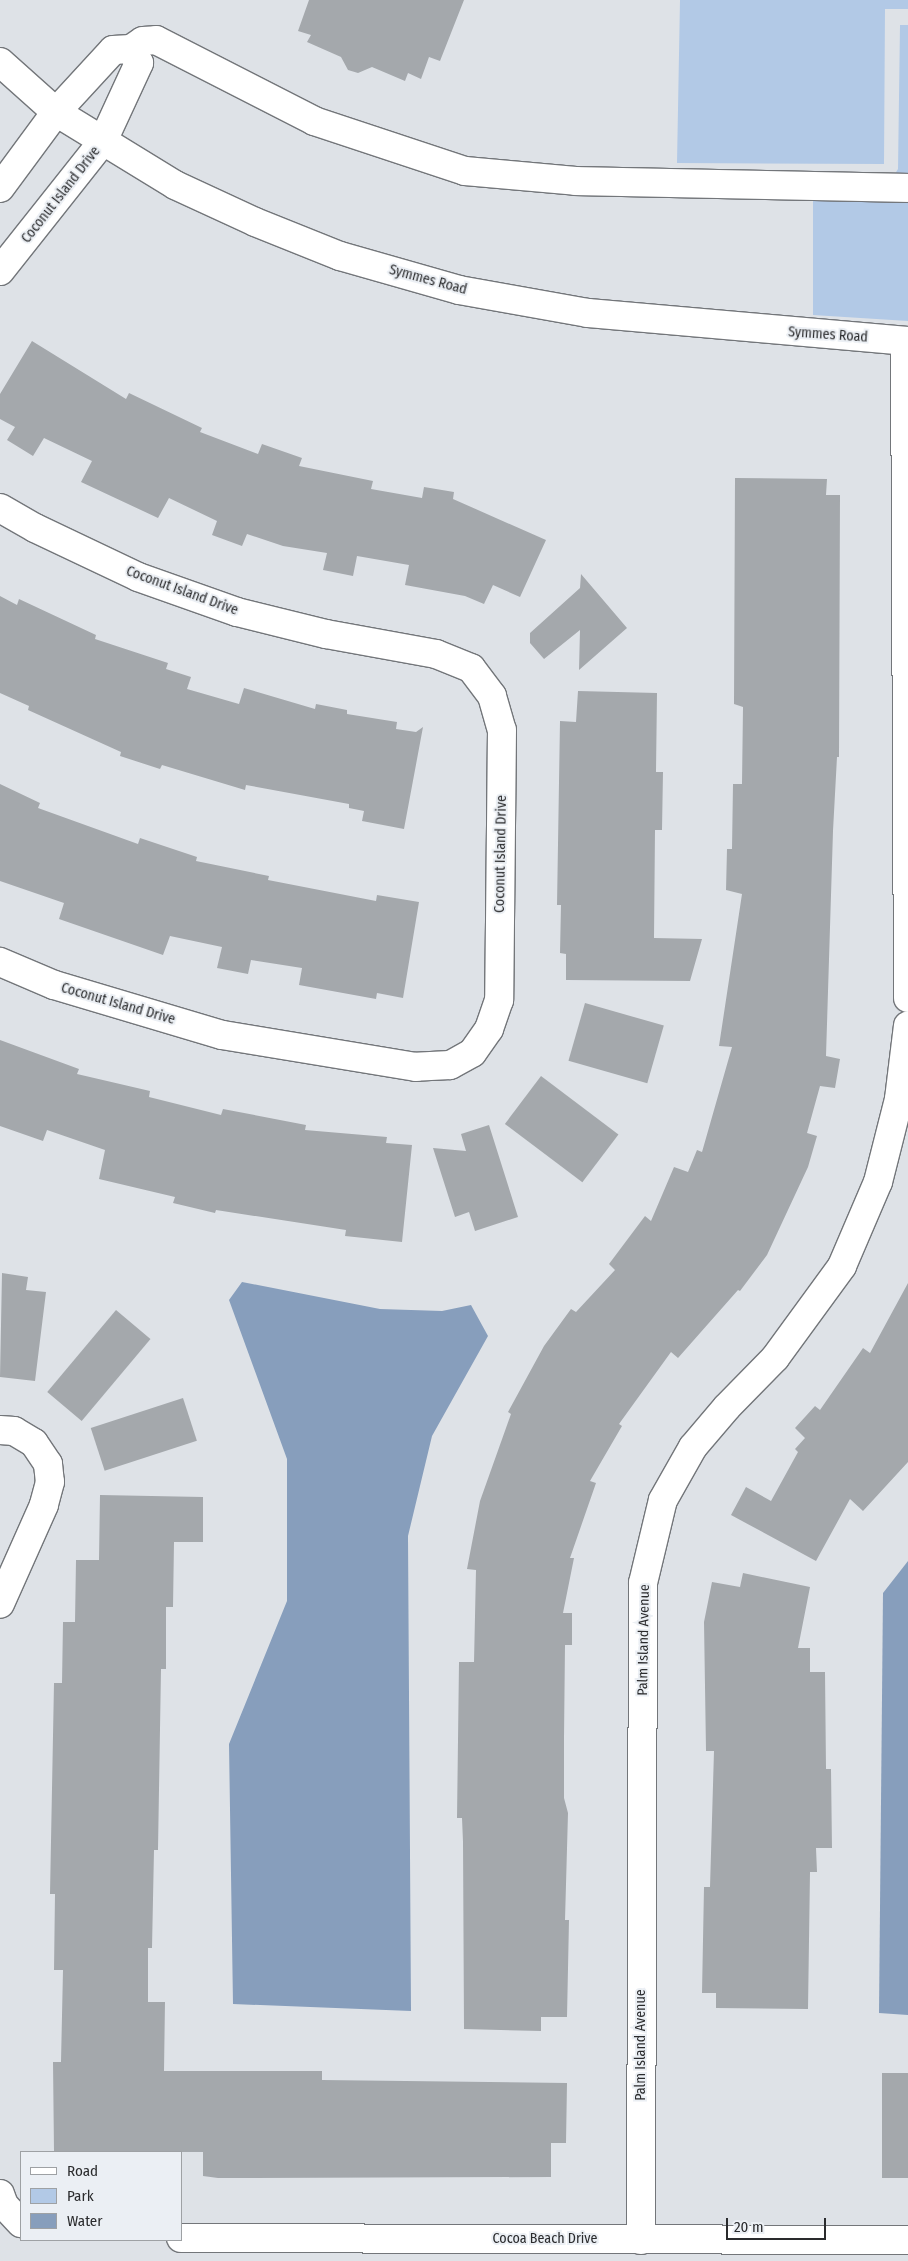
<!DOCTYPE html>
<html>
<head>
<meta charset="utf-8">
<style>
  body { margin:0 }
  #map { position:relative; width:908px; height:2261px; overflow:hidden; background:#dee2e7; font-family:"Fira Sans Condensed",sans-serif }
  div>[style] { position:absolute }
  .green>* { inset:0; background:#b2c9e6 }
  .water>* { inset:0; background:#879ebc }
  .building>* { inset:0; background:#a4a8ac; transform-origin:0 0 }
  .roads { filter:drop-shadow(1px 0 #73767a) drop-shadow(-1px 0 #73767a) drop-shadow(0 1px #73767a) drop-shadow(0 -1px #73767a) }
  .minor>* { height:28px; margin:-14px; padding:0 14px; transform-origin:14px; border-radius:14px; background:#fff }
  span { translate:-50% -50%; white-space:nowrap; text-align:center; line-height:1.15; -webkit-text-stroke:4px #ebeff4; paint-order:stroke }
  .street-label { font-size:14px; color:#2a2b2d }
  .legend { position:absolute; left:20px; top:2151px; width:162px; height:90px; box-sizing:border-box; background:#ebeff4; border:1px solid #9ea1a4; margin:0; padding:6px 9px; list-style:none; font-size:15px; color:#2a2b2d }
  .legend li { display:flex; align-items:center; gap:10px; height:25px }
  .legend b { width:25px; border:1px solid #9ea1a4 }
  .scale { position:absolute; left:726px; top:2218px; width:100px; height:22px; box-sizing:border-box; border:2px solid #2a2b2d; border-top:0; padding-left:6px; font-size:15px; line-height:18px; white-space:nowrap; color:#2a2b2d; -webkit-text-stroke:4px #ebeff4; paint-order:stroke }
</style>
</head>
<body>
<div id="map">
  <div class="green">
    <i style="clip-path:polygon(680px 0,908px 0,908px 9px,885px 9px,884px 164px,677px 163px)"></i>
    <i style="clip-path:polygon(900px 25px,908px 25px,908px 321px,813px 315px,813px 180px,893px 177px,898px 169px)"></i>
  </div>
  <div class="water">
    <i style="clip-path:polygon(242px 1282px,380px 1309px,442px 1311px,471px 1305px,488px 1336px,432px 1436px,408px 1536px,411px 2011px,233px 2004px,229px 1744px,287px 1601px,287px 1459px,229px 1300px)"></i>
    <i style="clip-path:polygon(908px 1561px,908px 2015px,879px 2013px,883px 1593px)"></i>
  </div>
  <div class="building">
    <i style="clip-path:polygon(309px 0,464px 0,440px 61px,429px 57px,421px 79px,408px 73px,405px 81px,372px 67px,358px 73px,348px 70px,341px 57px,307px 42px,311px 35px,298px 31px)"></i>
    <i style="clip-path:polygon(32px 341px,126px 399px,129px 393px,202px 428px,200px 432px,258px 454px,262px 444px,302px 458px,299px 466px,373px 481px,371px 489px,422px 498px,424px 487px,454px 492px,453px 499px,546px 540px,520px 597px,493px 585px,484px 604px,465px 596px,405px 585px,409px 565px,357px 556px,353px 576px,323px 570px,327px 553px,283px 546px,247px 534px,242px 546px,212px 535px,217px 521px,169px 498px,158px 518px,81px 482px,92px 461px,44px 438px,33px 456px,7px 440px,15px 427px,0 419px,0 394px)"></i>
    <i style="clip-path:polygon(735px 478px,827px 479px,826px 495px,840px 495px,839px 757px,837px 757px,833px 831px,826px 1056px,840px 1059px,835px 1088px,820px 1086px,807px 1133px,817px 1136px,808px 1167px,767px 1255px,740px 1291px,738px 1290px,678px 1358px,671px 1352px,619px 1424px,622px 1426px,590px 1481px,596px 1483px,570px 1558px,574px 1558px,563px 1613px,572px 1613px,572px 1645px,565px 1645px,564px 1738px,564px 1798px,568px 1813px,565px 1920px,569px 1920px,567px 2017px,541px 2017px,541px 2031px,464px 2029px,463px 1842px,462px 1818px,457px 1818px,459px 1662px,474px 1662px,476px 1570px,467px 1569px,480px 1501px,511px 1414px,508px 1412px,544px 1346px,571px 1309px,576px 1312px,615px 1270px,609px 1264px,645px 1216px,651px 1221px,674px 1167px,688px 1172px,697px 1150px,702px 1152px,732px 1047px,719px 1046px,742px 894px,726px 890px,727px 849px,732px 849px,733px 784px,742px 784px,743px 707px,734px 704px)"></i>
    <i style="clip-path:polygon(581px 574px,627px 628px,579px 670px,580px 630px,544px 659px,530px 643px,530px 633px,580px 588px)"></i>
    <i style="clip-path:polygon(0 596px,17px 605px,19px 599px,96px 635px,95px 639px,168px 663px,166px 669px,191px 677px,187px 689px,239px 704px,244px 688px,315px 709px,316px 704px,347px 710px,347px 714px,397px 722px,396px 729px,416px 732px,423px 727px,404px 829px,362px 821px,364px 811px,349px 808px,349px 804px,246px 785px,245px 790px,162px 765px,160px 769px,120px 756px,121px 752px,28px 710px,29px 706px,0 693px)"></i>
    <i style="clip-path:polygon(578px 691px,657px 693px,656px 772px,663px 772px,662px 830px,655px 830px,654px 938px,702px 939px,690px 981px,566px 980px,566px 954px,560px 953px,561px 905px,557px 905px,560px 721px,576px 722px)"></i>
    <i style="clip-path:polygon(0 784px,40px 803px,38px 808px,138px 844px,140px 838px,197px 857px,196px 861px,269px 876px,268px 880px,376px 901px,377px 895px,419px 902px,403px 998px,377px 993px,376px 999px,299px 985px,302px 968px,251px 960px,248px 974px,217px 968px,222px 947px,170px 936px,163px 955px,59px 919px,64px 903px,0 881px)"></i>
    <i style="left:585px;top:1003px;width:82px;height:60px;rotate:16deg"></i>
    <i style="clip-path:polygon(0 1040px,79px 1069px,77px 1074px,150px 1091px,149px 1097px,221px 1115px,223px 1109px,306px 1125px,305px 1130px,387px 1137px,386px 1143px,412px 1145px,402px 1242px,345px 1236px,346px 1230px,216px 1210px,215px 1213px,173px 1203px,175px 1197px,99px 1179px,105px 1150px,47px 1130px,43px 1141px,0 1126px)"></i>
    <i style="left:541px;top:1076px;width:97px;height:60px;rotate:37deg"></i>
    <i style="clip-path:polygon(489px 1125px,518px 1217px,475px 1231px,469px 1212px,455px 1217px,433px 1148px,466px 1151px,461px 1134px)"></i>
    <i style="clip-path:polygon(2px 1273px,28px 1277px,26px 1290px,46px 1292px,35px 1381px,0 1377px)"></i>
    <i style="clip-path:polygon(908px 1283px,908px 1462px,863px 1511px,850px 1499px,816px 1561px,731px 1515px,746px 1487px,771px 1501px,798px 1452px,795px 1449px,805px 1438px,795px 1428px,815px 1406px,820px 1410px,863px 1348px,870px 1353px)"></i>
    <i style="left:116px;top:1310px;width:45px;height:107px;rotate:40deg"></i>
    <i style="left:183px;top:1398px;width:45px;height:97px;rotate:72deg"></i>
    <i style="clip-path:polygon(100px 1495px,203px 1497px,203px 1542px,174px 1542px,173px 1607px,166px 1607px,166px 1669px,161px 1669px,158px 1850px,154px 1850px,152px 1948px,148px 1948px,148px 2002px,165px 2002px,164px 2071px,322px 2071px,322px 2080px,567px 2083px,566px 2143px,551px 2143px,551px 2177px,218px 2178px,203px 2176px,203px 2152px,54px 2152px,53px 2062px,61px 2062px,63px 1970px,54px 1970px,55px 1894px,50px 1894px,54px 1683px,62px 1683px,63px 1622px,75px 1622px,76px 1560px,99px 1560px)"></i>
    <i style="clip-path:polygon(743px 1573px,810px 1587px,798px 1648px,810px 1648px,810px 1672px,825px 1672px,826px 1769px,831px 1769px,832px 1848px,816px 1848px,817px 1872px,810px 1872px,808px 2009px,716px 2008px,716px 1993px,702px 1993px,704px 1887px,710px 1887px,714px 1751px,706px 1751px,704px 1622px,712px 1582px,740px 1587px)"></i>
    <i style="left:882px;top:2073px;width:26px;height:105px"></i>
  </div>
  <div class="roads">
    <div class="minor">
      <i style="left:0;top:62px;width:75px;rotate:41.8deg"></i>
      <i style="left:56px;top:112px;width:140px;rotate:31.5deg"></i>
      <i style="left:175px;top:185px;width:88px;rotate:24.8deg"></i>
      <i style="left:255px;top:222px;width:92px;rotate:21.8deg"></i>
      <i style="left:340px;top:256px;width:124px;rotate:15.9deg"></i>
      <i style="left:459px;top:290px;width:131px;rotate:10.1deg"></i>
      <i style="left:588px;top:313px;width:321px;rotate:5deg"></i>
      <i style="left:0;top:188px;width:94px;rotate:-53.6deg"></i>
      <i style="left:56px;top:112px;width:84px;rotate:-47.4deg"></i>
      <i style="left:113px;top:50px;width:18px;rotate:-3deg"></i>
      <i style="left:131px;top:49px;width:14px;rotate:-34deg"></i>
      <i style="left:143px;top:41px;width:13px;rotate:-4deg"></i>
      <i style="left:156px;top:40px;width:178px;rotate:27.1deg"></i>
      <i style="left:314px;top:121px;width:159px;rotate:18.3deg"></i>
      <i style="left:465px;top:171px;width:111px;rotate:5.1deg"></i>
      <i style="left:576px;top:181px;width:332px;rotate:1.2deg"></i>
      <i style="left:0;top:271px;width:166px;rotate:-51.6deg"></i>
      <i style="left:103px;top:141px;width:86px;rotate:-65.2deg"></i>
      <i style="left:139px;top:63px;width:16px;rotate:-120deg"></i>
      <i style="left:905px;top:341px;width:657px;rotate:89.74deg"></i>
      <i style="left:0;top:508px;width:40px;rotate:29.7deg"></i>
      <i style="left:35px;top:528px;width:114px;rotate:25.4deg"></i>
      <i style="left:138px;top:577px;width:105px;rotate:19.5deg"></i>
      <i style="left:237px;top:612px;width:92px;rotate:13.9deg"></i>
      <i style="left:326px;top:634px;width:112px;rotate:10.3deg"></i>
      <i style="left:436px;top:654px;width:38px;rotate:22deg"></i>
      <i style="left:471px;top:668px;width:35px;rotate:53deg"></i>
      <i style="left:492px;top:696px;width:35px;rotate:74deg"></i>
      <i style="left:502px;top:730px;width:270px;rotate:90.6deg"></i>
      <i style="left:499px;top:1000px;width:31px;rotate:109deg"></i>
      <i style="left:489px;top:1029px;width:29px;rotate:125deg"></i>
      <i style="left:472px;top:1053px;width:25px;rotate:151deg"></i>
      <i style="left:450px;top:1065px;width:34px;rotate:177deg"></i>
      <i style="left:416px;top:1067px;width:197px;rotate:-170.6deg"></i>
      <i style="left:222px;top:1035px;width:175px;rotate:-163.4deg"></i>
      <i style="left:54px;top:985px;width:59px;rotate:-156.9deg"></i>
      <i style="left:0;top:1430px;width:14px;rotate:4deg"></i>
      <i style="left:14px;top:1431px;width:23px;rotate:31deg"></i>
      <i style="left:34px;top:1443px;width:25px;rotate:56deg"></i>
      <i style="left:48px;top:1464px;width:18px;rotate:84deg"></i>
      <i style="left:50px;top:1482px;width:24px;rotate:105deg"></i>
      <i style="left:44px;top:1505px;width:108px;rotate:114deg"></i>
      <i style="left:0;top:2194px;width:12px;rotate:70deg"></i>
      <i style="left:4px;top:2205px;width:25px;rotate:47deg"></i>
      <i style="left:181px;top:2238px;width:727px;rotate:0.16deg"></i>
      <i style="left:641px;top:2240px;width:657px;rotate:-89.83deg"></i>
      <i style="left:643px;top:1583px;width:85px;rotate:-76.5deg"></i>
      <i style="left:663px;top:1500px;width:61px;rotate:-60.5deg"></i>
      <i style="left:693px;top:1447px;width:52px;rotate:-49.6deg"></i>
      <i style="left:727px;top:1407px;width:69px;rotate:-45.6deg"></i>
      <i style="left:775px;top:1358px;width:114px;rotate:-53.9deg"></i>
      <i style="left:842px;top:1266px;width:91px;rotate:-66.8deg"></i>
      <i style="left:878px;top:1182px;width:86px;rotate:-75.8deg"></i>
      <i style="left:899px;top:1099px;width:74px;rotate:-83deg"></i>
    </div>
  </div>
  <div class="street-label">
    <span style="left:61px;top:195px;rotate:-52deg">Coconut Island Drive</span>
    <span style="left:428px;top:280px;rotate:15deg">Symmes Road</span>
    <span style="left:828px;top:335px;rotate:4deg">Symmes Road</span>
    <span style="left:182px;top:591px;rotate:20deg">Coconut Island Drive</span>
    <span style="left:501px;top:854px;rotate:-89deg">Coconut Island Drive</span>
    <span style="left:118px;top:1004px;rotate:16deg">Coconut Island Drive</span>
    <span style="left:644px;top:1640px;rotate:-89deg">Palm Island Avenue</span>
    <span style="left:641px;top:2045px;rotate:-90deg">Palm Island Avenue</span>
    <span style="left:545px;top:2239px">Cocoa Beach Drive</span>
  </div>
  <ul class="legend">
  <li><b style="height:6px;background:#fff"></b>Road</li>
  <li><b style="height:14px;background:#b2c9e6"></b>Park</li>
  <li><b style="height:14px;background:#879ebc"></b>Water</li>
  </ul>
  <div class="scale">20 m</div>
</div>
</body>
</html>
